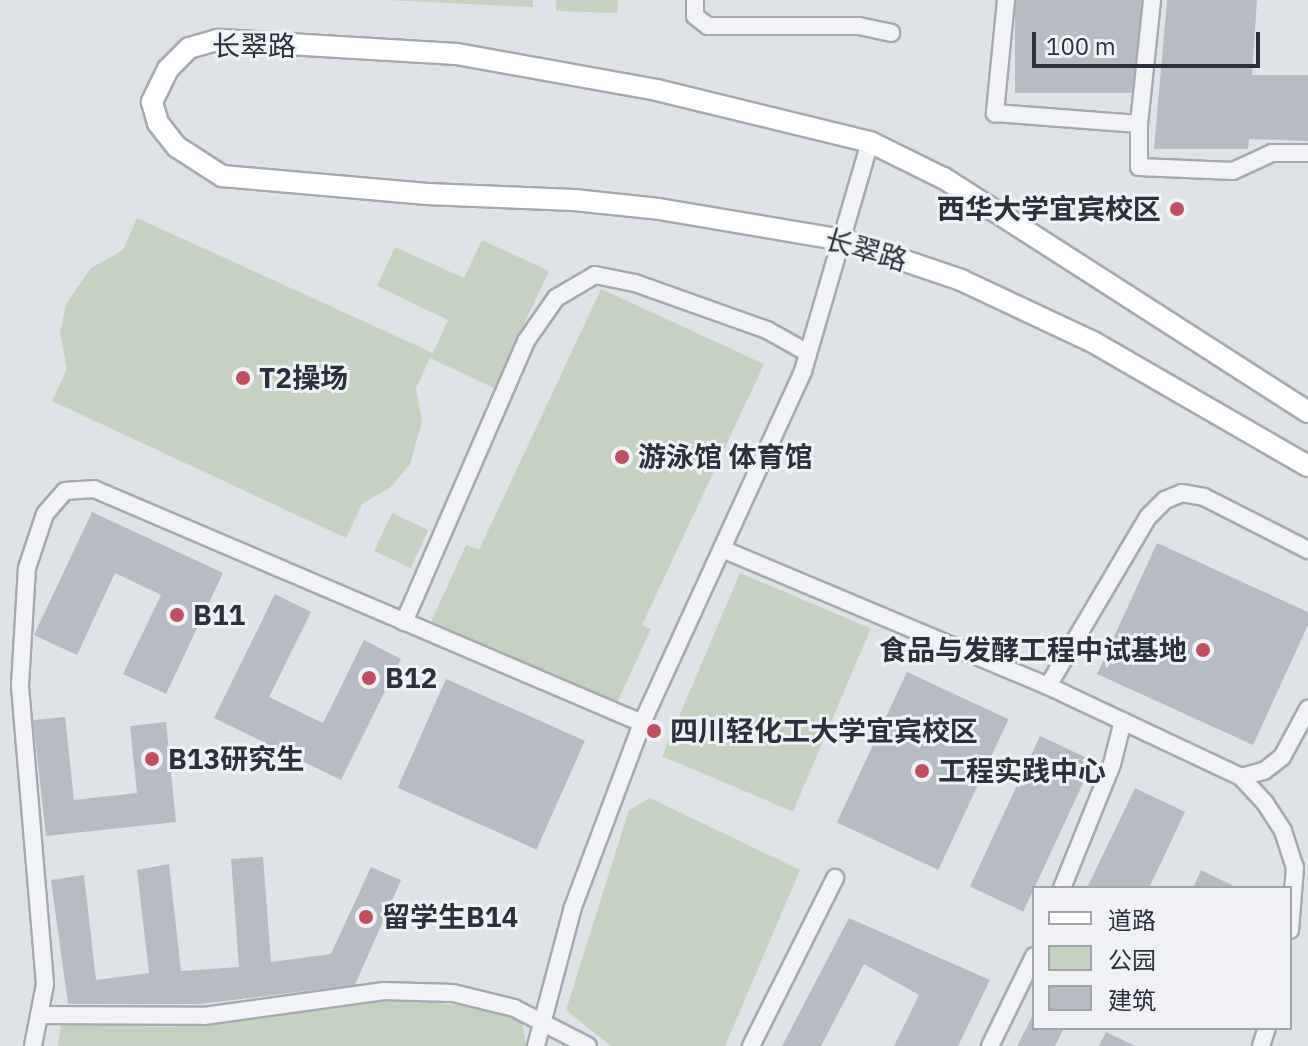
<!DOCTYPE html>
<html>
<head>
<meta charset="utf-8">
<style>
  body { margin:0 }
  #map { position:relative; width:1308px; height:1046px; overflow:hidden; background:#dfe3e7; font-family:"IBM Plex Sans","Noto Sans SC",sans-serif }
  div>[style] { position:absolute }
  .green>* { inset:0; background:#c5d1c1; transform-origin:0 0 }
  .building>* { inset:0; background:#b7bcc4; transform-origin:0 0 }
  .roads { filter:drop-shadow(2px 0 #a5aab1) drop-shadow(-2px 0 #a5aab1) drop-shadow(0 2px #a5aab1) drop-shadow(0 -2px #a5aab1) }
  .minor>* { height:16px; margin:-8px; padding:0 8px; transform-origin:8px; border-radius:8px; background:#f2f3f6 }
  .major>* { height:20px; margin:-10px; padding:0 10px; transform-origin:10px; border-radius:10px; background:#fff }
  .dots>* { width:22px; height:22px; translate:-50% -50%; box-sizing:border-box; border:4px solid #eff1f5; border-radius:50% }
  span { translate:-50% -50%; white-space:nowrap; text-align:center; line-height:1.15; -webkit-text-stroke:6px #eff1f5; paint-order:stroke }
  .street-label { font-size:28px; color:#29313d }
  .poi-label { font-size:28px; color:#29313d; font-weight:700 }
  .right { translate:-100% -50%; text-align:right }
  .left { translate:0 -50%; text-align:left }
  .legend { position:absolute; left:1032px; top:886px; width:260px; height:144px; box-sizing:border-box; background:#eff1f5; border:2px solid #a0a4ab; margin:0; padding:10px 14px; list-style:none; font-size:24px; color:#29313d }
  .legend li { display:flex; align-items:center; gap:16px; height:40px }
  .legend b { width:40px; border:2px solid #a0a4ab }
  .scale { position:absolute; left:1032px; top:32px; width:228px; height:36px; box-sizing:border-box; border:4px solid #29313d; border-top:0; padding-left:10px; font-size:24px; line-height:28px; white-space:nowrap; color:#29313d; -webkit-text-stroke:6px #eff1f5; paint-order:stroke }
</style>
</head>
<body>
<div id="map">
  <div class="green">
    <i style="clip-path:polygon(386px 0,533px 0,533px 7px)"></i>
    <i style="clip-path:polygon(556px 0,618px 0,617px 13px,556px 11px)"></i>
    <i style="clip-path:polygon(137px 218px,433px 353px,448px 320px,377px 286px,395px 247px,464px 278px,482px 240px,549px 271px,494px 388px,430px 358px,416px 388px,422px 422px,410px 464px,391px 487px,362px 504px,346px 538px,52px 401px,67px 369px,60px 333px,66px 304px,91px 268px,123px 250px)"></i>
    <i style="clip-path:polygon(601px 289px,764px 364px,642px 625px,651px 629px,615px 707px,431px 622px,466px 545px,479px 550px)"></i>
    <i style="left:392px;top:513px;width:40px;height:42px;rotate:25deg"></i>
    <i style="left:740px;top:573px;width:142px;height:199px;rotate:23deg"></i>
    <i style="clip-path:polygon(650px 798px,800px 870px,725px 1046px,611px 1046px,566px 1010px,629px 810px)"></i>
    <i style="clip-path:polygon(405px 999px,482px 1008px,522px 1022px,526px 1046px,58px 1046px,61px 1024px,170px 1027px)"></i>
  </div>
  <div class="building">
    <i style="left:1015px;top:0;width:134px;height:93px"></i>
    <i style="clip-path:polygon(1167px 0,1257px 0,1252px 75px,1308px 75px,1308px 141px,1249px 139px,1248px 149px,1154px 149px)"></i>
    <i style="clip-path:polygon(92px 512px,223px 573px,166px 694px,123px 674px,161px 595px,115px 573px,77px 655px,34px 635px)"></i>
    <i style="clip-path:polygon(1157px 543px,1308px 612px,1308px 625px,1253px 745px,1097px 674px)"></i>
    <i style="clip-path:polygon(275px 594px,311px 612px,269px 697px,323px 723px,364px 640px,401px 659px,341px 780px,214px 718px)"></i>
    <i style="left:907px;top:672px;width:112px;height:166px;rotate:25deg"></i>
    <i style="left:446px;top:679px;width:152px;height:119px;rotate:24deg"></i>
    <i style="clip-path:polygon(65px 717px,74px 800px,137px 793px,130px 726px,166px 722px,176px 822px,46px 836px,33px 720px)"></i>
    <i style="left:1040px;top:736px;width:59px;height:166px;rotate:25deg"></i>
    <i style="clip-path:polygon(1135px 788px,1185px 812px,1149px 888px,1087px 888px)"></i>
    <i style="clip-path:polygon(263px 857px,271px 962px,331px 954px,371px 867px,401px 880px,355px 985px,201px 1004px,68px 1004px,51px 880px,84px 875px,96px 980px,149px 973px,137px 870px,169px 864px,181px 971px,239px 967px,231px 859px)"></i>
    <i style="clip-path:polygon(1201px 870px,1238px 888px,1193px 888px)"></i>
    <i style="clip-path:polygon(849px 918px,990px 980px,958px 1046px,894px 1046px,919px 995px,864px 964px,821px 1046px,782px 1046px)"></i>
    <i style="clip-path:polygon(1034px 1013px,1034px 1028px,1064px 1028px,1055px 1046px,1017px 1046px)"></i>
    <i style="clip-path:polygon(1106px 1032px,1135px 1046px,1099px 1046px)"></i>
  </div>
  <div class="roads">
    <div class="minor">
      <i style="left:695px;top:0;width:16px;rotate:90deg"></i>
      <i style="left:695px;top:16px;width:16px;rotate:38deg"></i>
      <i style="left:708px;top:26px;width:151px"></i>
      <i style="left:859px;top:26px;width:33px;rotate:12deg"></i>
      <i style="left:1006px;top:0;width:114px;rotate:95.6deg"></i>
      <i style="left:995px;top:113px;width:144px;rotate:4.4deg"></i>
      <i style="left:1139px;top:124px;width:43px;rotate:90deg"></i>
      <i style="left:1139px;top:167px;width:94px;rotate:2.4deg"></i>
      <i style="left:1233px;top:171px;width:43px;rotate:-24.8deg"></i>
      <i style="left:1272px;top:153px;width:36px"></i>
      <i style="left:1139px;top:124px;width:125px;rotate:-84deg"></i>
      <i style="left:722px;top:549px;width:354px;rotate:22.8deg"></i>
      <i style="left:1048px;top:686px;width:213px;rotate:25.2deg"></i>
      <i style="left:1241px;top:777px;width:35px;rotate:47deg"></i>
      <i style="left:1265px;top:803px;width:33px;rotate:57deg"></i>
      <i style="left:1283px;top:831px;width:38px;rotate:72deg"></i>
      <i style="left:1295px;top:867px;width:63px;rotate:94.5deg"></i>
      <i style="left:404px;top:622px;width:306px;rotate:-66.5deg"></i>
      <i style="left:526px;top:341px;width:52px;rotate:-55.1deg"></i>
      <i style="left:556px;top:298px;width:45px;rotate:-30.5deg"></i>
      <i style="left:595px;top:275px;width:41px;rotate:11.3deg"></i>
      <i style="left:635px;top:283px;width:140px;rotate:19.6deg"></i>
      <i style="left:767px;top:330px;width:47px;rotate:29.3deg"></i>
      <i style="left:1048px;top:686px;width:196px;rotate:-59.4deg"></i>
      <i style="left:1148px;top:517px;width:24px;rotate:-45deg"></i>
      <i style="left:1165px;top:500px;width:18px;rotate:-22deg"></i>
      <i style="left:1182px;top:493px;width:22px;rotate:10deg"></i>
      <i style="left:1204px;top:497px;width:117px;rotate:27deg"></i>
      <i style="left:1241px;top:777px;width:24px;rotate:-15deg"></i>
      <i style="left:1264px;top:771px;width:23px;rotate:-38deg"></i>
      <i style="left:1282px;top:757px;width:55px;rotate:-61.6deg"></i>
      <i style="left:1062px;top:888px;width:134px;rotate:-68deg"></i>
      <i style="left:1112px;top:764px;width:44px;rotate:-75.7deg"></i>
      <i style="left:39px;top:1015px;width:165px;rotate:0.3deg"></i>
      <i style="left:204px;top:1016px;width:182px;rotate:-7.9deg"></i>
      <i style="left:384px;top:991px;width:69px;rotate:1.7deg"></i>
      <i style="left:453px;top:993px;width:63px;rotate:13.8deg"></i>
      <i style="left:514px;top:1008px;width:83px;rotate:27.2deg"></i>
      <i style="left:33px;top:1046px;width:63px;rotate:-79deg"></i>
      <i style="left:45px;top:984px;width:300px;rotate:-94.8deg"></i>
      <i style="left:20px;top:685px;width:117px;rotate:-86.6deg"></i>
      <i style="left:27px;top:568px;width:57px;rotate:-71.6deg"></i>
      <i style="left:45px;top:514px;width:30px;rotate:-49deg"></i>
      <i style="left:65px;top:491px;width:29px;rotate:-4deg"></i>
      <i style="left:94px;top:489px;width:596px;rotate:23.12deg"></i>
      <i style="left:536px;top:1046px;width:144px;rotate:-75.1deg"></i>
      <i style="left:573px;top:907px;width:197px;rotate:-69.4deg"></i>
      <i style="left:642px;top:723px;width:387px;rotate:-65.4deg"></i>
      <i style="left:803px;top:371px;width:239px;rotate:-73.7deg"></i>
      <i style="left:751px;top:1046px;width:188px;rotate:-63.4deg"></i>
      <i style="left:990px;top:1046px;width:100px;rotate:-63.9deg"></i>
      <i style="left:1261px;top:1046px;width:19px;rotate:-72deg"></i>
    </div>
    <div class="major">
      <i style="left:1308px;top:412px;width:434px;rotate:-147.3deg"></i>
      <i style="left:943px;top:178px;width:81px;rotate:-153.7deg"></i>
      <i style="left:870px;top:142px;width:219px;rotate:-166.3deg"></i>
      <i style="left:657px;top:90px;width:204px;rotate:-169.8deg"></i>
      <i style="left:456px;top:54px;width:239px;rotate:-176.6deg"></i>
      <i style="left:217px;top:40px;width:29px;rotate:164deg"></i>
      <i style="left:189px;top:48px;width:30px;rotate:135deg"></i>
      <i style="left:168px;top:69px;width:37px;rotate:116deg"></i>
      <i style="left:152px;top:102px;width:22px;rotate:74deg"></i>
      <i style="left:158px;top:123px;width:31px;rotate:52deg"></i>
      <i style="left:177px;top:147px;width:54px;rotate:32.8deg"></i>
      <i style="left:222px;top:176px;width:206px;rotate:5deg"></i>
      <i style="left:427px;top:194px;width:147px;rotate:2.3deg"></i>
      <i style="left:574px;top:200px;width:85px;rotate:6deg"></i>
      <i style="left:659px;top:209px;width:187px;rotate:9.6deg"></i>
      <i style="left:843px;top:240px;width:125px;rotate:18.7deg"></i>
      <i style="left:961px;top:280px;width:146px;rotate:25.2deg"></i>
      <i style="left:1093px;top:342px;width:248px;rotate:30deg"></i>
    </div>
  </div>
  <div class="dots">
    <i style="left:1177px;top:209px;background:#c44d62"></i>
    <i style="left:243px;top:378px;background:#c44d62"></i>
    <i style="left:622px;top:457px;background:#c44d62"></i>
    <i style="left:177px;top:615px;background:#c44d62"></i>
    <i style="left:1203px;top:650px;background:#c44d62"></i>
    <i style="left:369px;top:678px;background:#c44d62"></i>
    <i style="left:654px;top:731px;background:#c44d62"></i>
    <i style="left:152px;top:759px;background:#c44d62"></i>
    <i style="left:922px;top:771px;background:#c44d62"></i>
    <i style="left:366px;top:917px;background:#c44d62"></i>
  </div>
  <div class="street-label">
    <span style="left:254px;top:46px">长翠路</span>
    <span style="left:866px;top:250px;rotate:16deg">长翠路</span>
  </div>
  <div class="poi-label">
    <span class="right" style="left:1161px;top:209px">西华大学宜宾校区</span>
    <span class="left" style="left:259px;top:378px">T2操场</span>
    <span class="left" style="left:638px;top:457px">游泳馆 体育馆</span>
    <span class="left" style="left:193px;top:615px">B11</span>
    <span class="right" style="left:1187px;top:650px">食品与发酵工程中试基地</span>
    <span class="left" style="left:385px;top:678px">B12</span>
    <span class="left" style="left:670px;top:731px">四川轻化工大学宜宾校区</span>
    <span class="left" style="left:168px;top:759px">B13研究生</span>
    <span class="left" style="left:938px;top:771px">工程实践中心</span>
    <span class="left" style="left:382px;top:917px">留学生B14</span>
  </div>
  <ul class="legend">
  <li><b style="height:10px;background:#fff"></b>道路</li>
  <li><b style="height:22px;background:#c5d1c1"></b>公园</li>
  <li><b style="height:22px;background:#b7bcc4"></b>建筑</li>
  </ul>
  <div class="scale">100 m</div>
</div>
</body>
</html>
